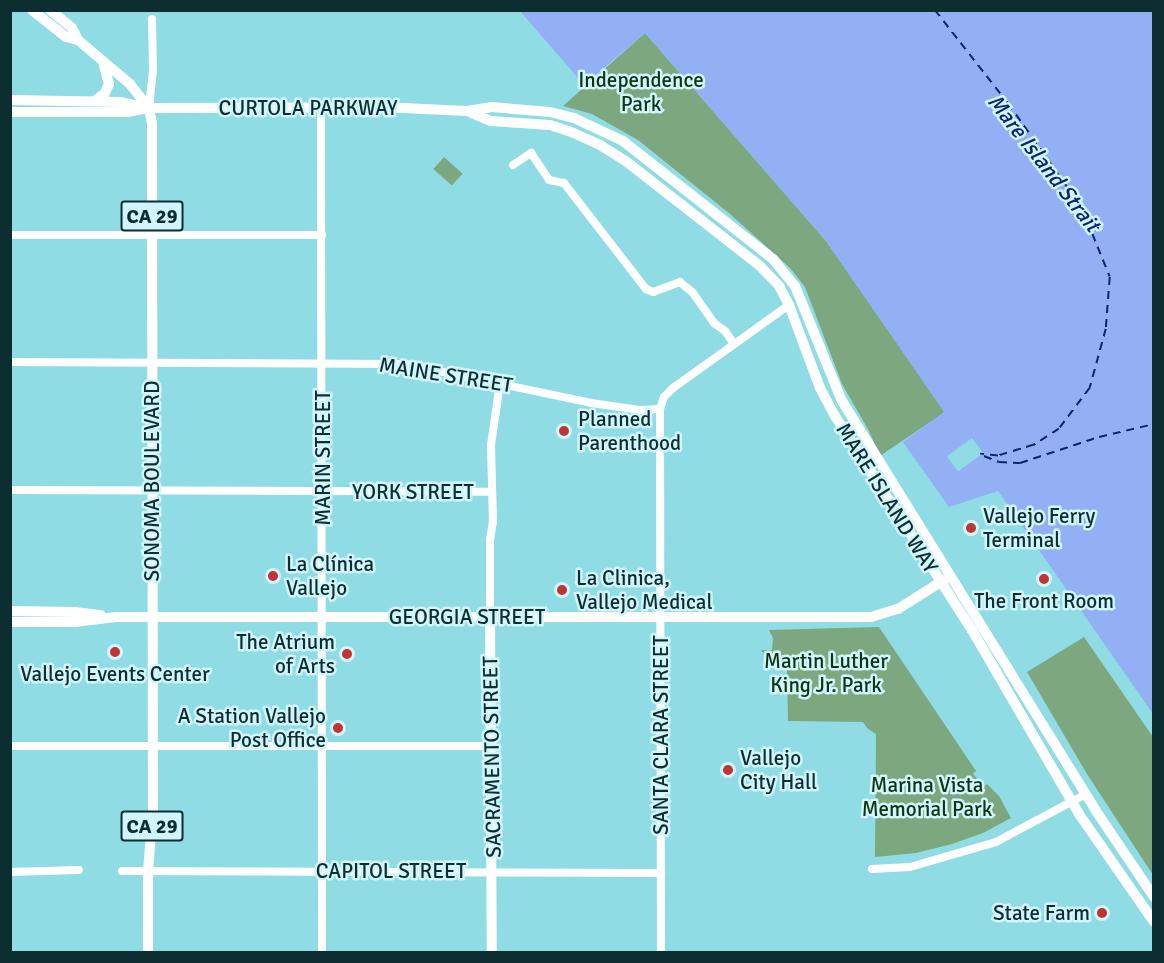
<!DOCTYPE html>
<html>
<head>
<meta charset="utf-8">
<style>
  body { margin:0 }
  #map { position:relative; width:1164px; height:963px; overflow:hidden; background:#90dce5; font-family:Signika,sans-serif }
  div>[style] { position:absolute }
  .green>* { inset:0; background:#7da77f; transform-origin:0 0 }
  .water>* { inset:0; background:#92b0f3 }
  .pier>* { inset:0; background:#90dce5; transform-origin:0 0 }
  .ferry>* { height:1.5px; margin-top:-0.75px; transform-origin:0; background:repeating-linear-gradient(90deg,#0d246f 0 8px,transparent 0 14px) }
  .minor>* { height:8px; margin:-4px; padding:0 4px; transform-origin:4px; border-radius:4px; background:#fff }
  .major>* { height:10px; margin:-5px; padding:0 5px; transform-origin:5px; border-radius:5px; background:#fff }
  .dots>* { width:16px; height:16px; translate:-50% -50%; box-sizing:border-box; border:3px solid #d1f5fa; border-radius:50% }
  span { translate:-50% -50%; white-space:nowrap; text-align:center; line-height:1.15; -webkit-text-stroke:5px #d1f5fa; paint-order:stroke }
  .shield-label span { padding:2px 4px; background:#d1f5fa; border:2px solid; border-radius:4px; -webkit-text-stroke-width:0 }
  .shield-label { font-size:20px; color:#0d2e31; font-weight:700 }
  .park-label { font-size:21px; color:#0b3611 }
  .street-label { font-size:21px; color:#0d2e31 }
  .poi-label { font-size:21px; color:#0d2e31 }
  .left { translate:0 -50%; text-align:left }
  .right { translate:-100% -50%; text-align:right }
  .water-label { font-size:22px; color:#0d246f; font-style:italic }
  .frame { position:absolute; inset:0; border:12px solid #0d2e31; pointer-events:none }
</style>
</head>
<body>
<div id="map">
  <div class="green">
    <i style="clip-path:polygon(645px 33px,826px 241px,945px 412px,880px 456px,869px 431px,842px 384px,805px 287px,790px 268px,730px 214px,638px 140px,592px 114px,563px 106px)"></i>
    <i style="left:444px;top:157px;width:25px;height:16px;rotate:42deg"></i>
    <i style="clip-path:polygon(879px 627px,976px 771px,973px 774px,984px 786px,987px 784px,999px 796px,1011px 818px,983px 833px,952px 844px,916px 853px,875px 857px,876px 734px,867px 728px,863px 722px,788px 721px,787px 666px,780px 665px,779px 661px,770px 661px,761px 650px,772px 650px,773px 638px,769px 630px)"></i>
    <i style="clip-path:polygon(1084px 637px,1153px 737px,1153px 875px,1087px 774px,1027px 672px)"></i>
  </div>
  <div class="water">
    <i style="clip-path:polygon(520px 11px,1153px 11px,1153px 714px,998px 491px,949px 507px,903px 442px,944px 412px,826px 241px,645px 33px,584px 85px)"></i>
  </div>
  <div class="pier">
    <i style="left:972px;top:438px;width:19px;height:31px;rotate:54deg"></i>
  </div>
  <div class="ferry">
    <i style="left:935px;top:10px;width:118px;rotate:51.9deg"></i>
    <i style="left:1008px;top:103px;width:128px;rotate:54.8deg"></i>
    <i style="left:1082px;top:208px;width:74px;rotate:67.9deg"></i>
    <i style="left:1110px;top:277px;width:52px;rotate:94.4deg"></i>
    <i style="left:1106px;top:329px;width:61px;rotate:105.2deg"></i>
    <i style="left:1090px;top:388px;width:51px;rotate:127.1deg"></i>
    <i style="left:1059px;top:429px;width:30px;rotate:147deg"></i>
    <i style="left:1034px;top:445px;width:38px;rotate:163deg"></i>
    <i style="left:998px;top:456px;width:18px;rotate:-174deg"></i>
    <i style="left:984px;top:456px;width:16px;rotate:22deg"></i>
    <i style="left:999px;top:462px;width:21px;rotate:3deg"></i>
    <i style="left:1020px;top:463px;width:83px;rotate:-18.2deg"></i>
    <i style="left:1099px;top:437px;width:57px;rotate:-13.3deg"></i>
  </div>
  <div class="minor">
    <i style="left:321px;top:107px;width:845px;rotate:89.93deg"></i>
    <i style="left:149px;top:108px;width:36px;rotate:-84deg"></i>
    <i style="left:153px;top:72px;width:53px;rotate:-91.1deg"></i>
    <i style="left:513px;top:165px;width:22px;rotate:-34deg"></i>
    <i style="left:531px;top:153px;width:32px;rotate:56deg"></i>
    <i style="left:549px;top:180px;width:15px;rotate:11deg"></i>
    <i style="left:564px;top:183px;width:134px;rotate:52.3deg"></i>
    <i style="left:646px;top:289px;width:8px;rotate:23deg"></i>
    <i style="left:653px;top:292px;width:29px;rotate:-20deg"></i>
    <i style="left:680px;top:282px;width:17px;rotate:40deg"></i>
    <i style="left:693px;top:293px;width:37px;rotate:55deg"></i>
    <i style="left:714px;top:323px;width:14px;rotate:36deg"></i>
    <i style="left:725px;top:331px;width:16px;rotate:55deg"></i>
    <i style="left:10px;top:235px;width:312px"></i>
    <i style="left:10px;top:362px;width:395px;rotate:0.3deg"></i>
    <i style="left:405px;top:364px;width:190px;rotate:11.8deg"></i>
    <i style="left:591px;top:403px;width:49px;rotate:8.1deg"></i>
    <i style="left:640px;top:410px;width:20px;rotate:-3deg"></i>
    <i style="left:10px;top:490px;width:482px;rotate:0.2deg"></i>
    <i style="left:490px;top:617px;width:77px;rotate:-90deg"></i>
    <i style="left:490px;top:540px;width:18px;rotate:-81deg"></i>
    <i style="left:493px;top:522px;width:77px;rotate:-91.5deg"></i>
    <i style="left:491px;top:445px;width:63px;rotate:-81.7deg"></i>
    <i style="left:10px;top:746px;width:481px"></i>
    <i style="left:872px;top:869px;width:38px;rotate:-3deg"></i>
    <i style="left:910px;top:867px;width:90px;rotate:-16.2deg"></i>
    <i style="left:996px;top:842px;width:102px;rotate:-28.1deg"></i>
    <i style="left:122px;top:871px;width:539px;rotate:0.21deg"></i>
    <i style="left:10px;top:872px;width:69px;rotate:-1.7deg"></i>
    <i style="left:661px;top:952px;width:543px;rotate:-90.11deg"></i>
    <i style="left:660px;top:409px;width:13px;rotate:-72deg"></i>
    <i style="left:664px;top:397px;width:13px;rotate:-45deg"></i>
    <i style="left:673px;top:388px;width:143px;rotate:-35.6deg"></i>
  </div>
  <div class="major">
    <i style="left:32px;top:10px;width:43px;rotate:38.5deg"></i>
    <i style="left:66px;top:37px;width:12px;rotate:14deg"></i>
    <i style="left:78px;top:40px;width:68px;rotate:40.2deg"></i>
    <i style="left:130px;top:84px;width:31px;rotate:52deg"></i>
    <i style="left:149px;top:108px;width:16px;rotate:79deg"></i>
    <i style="left:152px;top:124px;width:686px;rotate:89.92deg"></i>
    <i style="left:153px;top:810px;width:61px;rotate:94.7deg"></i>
    <i style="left:148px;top:871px;width:81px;rotate:90deg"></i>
    <i style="left:50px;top:10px;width:28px;rotate:39deg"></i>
    <i style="left:72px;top:28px;width:13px;rotate:63deg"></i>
    <i style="left:10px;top:100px;width:111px;rotate:1deg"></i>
    <i style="left:121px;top:102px;width:23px;rotate:13deg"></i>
    <i style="left:95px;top:101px;width:13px;rotate:-39deg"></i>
    <i style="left:105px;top:93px;width:10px;rotate:-66deg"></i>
    <i style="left:109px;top:84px;width:23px;rotate:-105deg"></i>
    <i style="left:467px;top:111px;width:26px;rotate:23deg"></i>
    <i style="left:491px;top:121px;width:59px;rotate:3.9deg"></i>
    <i style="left:550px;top:125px;width:20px;rotate:18deg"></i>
    <i style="left:569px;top:131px;width:34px;rotate:24deg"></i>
    <i style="left:600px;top:145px;width:32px;rotate:32deg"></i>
    <i style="left:627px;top:162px;width:169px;rotate:38deg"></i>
    <i style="left:760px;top:266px;width:28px;rotate:46deg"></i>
    <i style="left:779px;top:286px;width:21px;rotate:62deg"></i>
    <i style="left:789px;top:305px;width:89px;rotate:69.5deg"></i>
    <i style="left:820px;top:388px;width:32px;rotate:62deg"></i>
    <i style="left:835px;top:416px;width:254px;rotate:57.4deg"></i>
    <i style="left:972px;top:630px;width:213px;rotate:59.8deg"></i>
    <i style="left:1079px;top:814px;width:131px;rotate:55.2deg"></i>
    <i style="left:10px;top:112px;width:117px"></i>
    <i style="left:127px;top:112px;width:22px;rotate:-10deg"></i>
    <i style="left:149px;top:108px;width:232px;rotate:-0.2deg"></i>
    <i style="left:381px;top:107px;width:86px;rotate:2.7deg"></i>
    <i style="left:467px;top:111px;width:24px;rotate:-9deg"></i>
    <i style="left:491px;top:107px;width:59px;rotate:4.8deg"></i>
    <i style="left:550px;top:112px;width:25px;rotate:14deg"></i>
    <i style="left:574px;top:118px;width:54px;rotate:25.1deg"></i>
    <i style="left:623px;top:141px;width:191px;rotate:38.2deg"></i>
    <i style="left:773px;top:259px;width:35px;rotate:51deg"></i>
    <i style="left:795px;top:286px;width:124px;rotate:67.8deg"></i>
    <i style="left:842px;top:401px;width:482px;rotate:58.2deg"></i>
    <i style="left:1096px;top:811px;width:104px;rotate:56deg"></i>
    <i style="left:10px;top:611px;width:65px;rotate:0.9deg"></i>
    <i style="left:75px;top:612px;width:26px;rotate:7deg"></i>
    <i style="left:490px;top:617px;width:335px;rotate:89.7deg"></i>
    <i style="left:10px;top:622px;width:64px"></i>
    <i style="left:74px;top:622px;width:42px;rotate:-6.8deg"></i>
    <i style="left:116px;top:617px;width:755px"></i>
    <i style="left:871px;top:617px;width:28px;rotate:-17deg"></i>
    <i style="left:898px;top:609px;width:58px;rotate:-32.3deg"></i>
  </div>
  <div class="dots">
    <i style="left:564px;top:431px;background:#c23333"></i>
    <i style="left:971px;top:528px;background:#c23333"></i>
    <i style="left:273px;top:576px;background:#c23333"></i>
    <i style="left:1044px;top:579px;background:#c23333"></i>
    <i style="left:562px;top:590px;background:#c23333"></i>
    <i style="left:115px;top:652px;background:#c23333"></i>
    <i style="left:347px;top:654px;background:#c23333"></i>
    <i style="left:338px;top:728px;background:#c23333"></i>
    <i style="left:728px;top:770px;background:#c23333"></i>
    <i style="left:1102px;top:913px;background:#c23333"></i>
  </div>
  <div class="shield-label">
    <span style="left:152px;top:216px">CA 29</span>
    <span style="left:152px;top:826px">CA 29</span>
  </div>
  <div class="park-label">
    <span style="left:641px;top:92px">Independence<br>Park</span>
    <span style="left:826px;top:673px">Martin Luther<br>King Jr. Park</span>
    <span style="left:927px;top:797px">Marina Vista<br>Memorial Park</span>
  </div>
  <div class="street-label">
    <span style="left:308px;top:108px">CURTOLA PARKWAY</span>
    <span style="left:446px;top:375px;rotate:9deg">MAINE STREET</span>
    <span style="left:323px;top:458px;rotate:-90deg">MARIN STREET</span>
    <span style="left:152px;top:481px;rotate:-90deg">SONOMA BOULEVARD</span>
    <span style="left:413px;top:492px">YORK STREET</span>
    <span style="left:887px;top:498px;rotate:58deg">MARE ISLAND WAY</span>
    <span style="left:467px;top:617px">GEORGIA STREET</span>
    <span style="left:661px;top:735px;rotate:-90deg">SANTA CLARA STREET</span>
    <span style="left:492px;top:757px;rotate:-91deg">SACRAMENTO STREET</span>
    <span style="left:391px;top:871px">CAPITOL STREET</span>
  </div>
  <div class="poi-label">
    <span class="left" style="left:578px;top:431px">Planned<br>Parenthood</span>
    <span class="left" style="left:983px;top:528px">Vallejo Ferry<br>Terminal</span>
    <span class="left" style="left:286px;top:576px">La Clínica<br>Vallejo</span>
    <span class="left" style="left:576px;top:590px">La Clinica,<br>Vallejo Medical</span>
    <span style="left:1044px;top:601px">The Front Room</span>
    <span class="right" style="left:335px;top:654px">The Atrium<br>of Arts</span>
    <span style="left:115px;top:674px">Vallejo Events Center</span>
    <span class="right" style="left:326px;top:728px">A Station Vallejo<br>Post Office</span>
    <span class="left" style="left:740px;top:770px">Vallejo<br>City Hall</span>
    <span class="right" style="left:1090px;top:913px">State Farm</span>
  </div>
  <div class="water-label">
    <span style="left:1044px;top:163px;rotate:52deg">Mare Island Strait</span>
  </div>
  <div class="frame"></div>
</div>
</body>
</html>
